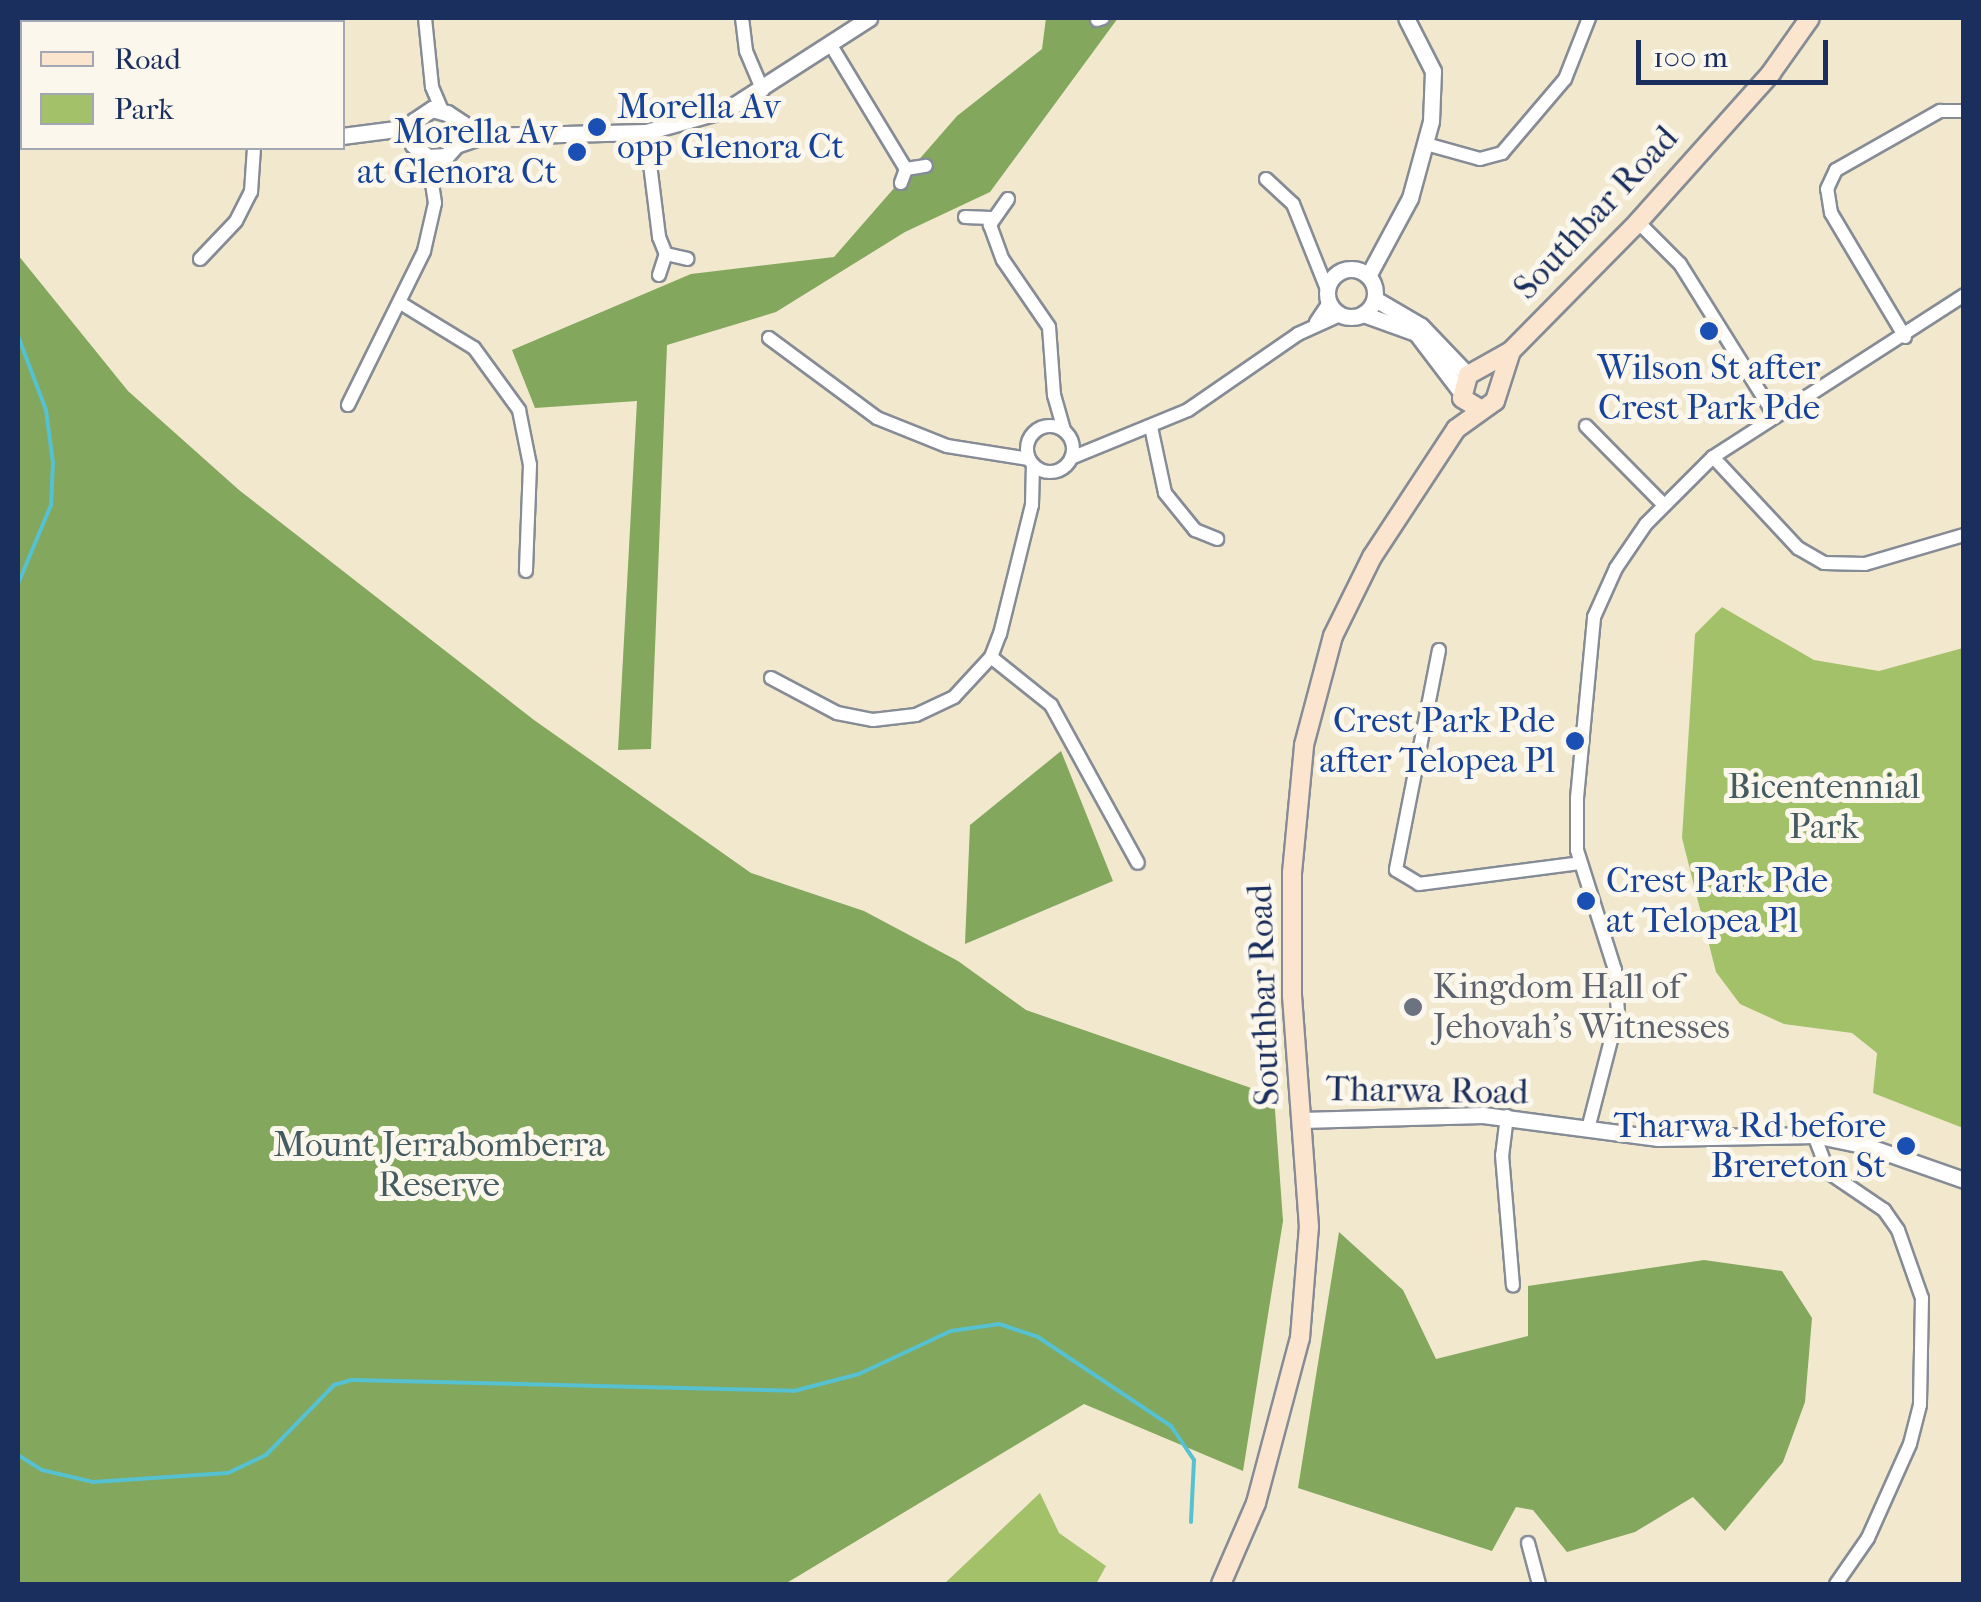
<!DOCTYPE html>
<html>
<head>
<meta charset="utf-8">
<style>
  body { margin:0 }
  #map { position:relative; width:1981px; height:1602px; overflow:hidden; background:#f1e8ce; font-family:"IM FELL French Canon",serif }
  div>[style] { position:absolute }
  .green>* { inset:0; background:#a3c169 }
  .forest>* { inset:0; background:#82a75d }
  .stream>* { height:4px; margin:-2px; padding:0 2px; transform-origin:2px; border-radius:2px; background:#56c1d0 }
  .roads { filter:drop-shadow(2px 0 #868c96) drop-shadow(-2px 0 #868c96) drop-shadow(0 2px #868c96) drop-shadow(0 -2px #868c96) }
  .minor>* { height:12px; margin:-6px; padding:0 6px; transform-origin:6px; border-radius:6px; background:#fff }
  .minor>.ring { margin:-6px; padding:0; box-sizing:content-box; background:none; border:12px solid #fff; border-radius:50% }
  .tertiary>* { height:15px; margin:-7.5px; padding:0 7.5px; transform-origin:7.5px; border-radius:7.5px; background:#fff }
  .tertiary>.ring { margin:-7.5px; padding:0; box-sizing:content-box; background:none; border:15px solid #fff; border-radius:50% }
  .secondary>* { height:18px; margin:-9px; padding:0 9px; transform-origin:9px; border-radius:9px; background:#fce5cf }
  .dots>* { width:28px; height:28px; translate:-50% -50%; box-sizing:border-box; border:5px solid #fbf7ec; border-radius:50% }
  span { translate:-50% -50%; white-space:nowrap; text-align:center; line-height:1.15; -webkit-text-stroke:10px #fbf7ec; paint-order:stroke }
  .transit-label { font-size:35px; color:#164399 }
  .left { translate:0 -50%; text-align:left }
  .right { translate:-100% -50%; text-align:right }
  .street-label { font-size:35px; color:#1b2f5e }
  .park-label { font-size:35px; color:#445b61 }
  .worship-label { font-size:35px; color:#5b616d }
  .frame { position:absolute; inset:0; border:20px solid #1b2f5e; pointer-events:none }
  .legend { position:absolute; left:20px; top:20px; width:325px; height:130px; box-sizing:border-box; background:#fbf7ec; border:2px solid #a1a7b3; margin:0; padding:12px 18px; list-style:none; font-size:30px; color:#1b2f5e }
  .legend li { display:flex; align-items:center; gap:20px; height:50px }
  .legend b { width:50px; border:2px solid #a1a7b3 }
  .scale { position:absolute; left:1636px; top:40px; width:192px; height:45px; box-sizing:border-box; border:5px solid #1b2f5e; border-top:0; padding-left:12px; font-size:30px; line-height:35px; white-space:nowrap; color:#1b2f5e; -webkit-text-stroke:8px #fbf7ec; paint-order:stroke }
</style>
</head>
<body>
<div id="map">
  <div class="green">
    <i style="clip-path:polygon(1722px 607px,1814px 660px,1879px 671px,1963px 648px,1963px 1128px,1873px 1093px,1877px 1053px,1852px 1033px,1784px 1024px,1740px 1004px,1716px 972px,1682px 838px,1695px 634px)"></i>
    <i style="clip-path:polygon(1040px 1493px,1059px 1533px,1106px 1566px,1096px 1584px,944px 1584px)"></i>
  </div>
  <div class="forest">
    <i style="clip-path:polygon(1046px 18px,1118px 18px,990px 192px,905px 232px,776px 312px,667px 345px,651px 749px,618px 750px,637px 401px,535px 408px,512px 350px,691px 274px,834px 257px,957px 116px,1042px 49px)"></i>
    <i style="clip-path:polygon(18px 255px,128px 391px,239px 490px,534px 720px,751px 873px,864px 911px,958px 961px,1026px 1010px,1274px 1096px,1283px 1221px,1243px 1471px,1084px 1404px,785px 1584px,18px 1584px)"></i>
    <i style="clip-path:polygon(1061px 751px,1113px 881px,965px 944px,970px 825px)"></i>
    <i style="clip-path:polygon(1339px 1232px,1403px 1290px,1436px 1359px,1528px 1336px,1528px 1286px,1704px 1260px,1782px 1271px,1812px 1318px,1805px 1402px,1783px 1462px,1725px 1531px,1693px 1497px,1635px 1532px,1567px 1552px,1533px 1510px,1516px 1507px,1492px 1551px,1298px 1488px)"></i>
  </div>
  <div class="stream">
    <i style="left:18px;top:336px;width:79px;rotate:69.3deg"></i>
    <i style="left:46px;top:410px;width:53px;rotate:82.5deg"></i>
    <i style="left:53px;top:463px;width:42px;rotate:92.7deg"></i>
    <i style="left:51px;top:505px;width:86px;rotate:112.7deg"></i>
    <i style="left:18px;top:1455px;width:28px;rotate:32deg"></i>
    <i style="left:42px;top:1470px;width:52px;rotate:13.2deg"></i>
    <i style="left:93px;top:1482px;width:135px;rotate:-3.8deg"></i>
    <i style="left:228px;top:1473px;width:42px;rotate:-25.3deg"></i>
    <i style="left:266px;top:1455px;width:98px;rotate:-45.8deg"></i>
    <i style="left:334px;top:1385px;width:19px;rotate:-16deg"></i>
    <i style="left:352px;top:1380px;width:442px;rotate:1.4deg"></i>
    <i style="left:794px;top:1391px;width:67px;rotate:-14.7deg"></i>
    <i style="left:859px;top:1374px;width:102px;rotate:-25.1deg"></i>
    <i style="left:951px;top:1331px;width:49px;rotate:-8.3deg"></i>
    <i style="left:999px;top:1324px;width:41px;rotate:18.4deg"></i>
    <i style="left:1038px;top:1337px;width:160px;rotate:33.8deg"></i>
    <i style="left:1171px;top:1426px;width:41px;rotate:55.9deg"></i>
    <i style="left:1194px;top:1460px;width:62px;rotate:92.8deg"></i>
  </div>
  <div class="roads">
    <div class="minor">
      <i style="left:425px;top:18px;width:69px;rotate:84.2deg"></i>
      <i style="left:432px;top:87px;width:25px;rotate:67deg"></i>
      <i style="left:742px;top:18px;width:33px;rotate:83deg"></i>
      <i style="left:746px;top:51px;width:43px;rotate:67deg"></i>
      <i style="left:1097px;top:20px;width:6px;rotate:-18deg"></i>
      <i style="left:832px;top:47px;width:143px;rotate:58.8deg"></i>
      <i style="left:906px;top:169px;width:15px;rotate:110deg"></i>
      <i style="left:646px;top:132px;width:106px;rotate:82.9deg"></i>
      <i style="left:659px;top:237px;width:18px;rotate:68deg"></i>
      <i style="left:666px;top:254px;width:22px;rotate:13deg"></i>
      <i style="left:1426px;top:144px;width:56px;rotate:15.5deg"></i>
      <i style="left:1480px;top:159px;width:23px;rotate:-15deg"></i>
      <i style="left:1502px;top:153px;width:97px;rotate:-49.6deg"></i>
      <i style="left:1565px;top:79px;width:66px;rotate:-68.5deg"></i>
      <i style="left:906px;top:169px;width:20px;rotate:-9deg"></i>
      <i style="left:1266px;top:179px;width:37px;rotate:43deg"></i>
      <i style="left:1293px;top:204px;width:92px;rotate:68.2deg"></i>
      <i style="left:1008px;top:199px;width:32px;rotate:125deg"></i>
      <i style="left:990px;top:225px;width:37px;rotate:70deg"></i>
      <i style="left:1003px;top:260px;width:81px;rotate:55.5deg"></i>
      <i style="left:1049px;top:327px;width:68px;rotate:85.8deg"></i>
      <i style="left:1054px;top:395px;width:37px;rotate:74deg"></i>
      <i style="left:965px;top:217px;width:26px;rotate:2deg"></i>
      <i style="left:1638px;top:222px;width:59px;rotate:45deg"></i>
      <i style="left:1680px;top:264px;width:179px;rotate:58deg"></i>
      <i style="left:200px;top:259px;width:52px;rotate:-46.5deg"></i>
      <i style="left:236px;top:221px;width:33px;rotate:-63deg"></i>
      <i style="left:251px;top:192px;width:44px;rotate:-86.1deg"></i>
      <i style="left:659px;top:275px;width:22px;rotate:-72deg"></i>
      <i style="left:402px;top:304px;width:84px;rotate:31.4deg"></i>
      <i style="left:474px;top:348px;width:77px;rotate:54deg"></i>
      <i style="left:519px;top:410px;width:56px;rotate:78.7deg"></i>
      <i style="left:530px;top:465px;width:106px;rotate:92.2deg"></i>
      <i style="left:1316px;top:322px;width:23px;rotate:-56deg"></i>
      <i style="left:1905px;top:337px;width:144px;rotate:-120.8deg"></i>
      <i style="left:1831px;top:213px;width:24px;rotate:-99deg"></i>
      <i style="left:1827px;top:189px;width:21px;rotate:-65deg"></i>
      <i style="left:1836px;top:170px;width:120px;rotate:-29.6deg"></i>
      <i style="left:1940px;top:111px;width:24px"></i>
      <i style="left:769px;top:338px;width:134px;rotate:36.5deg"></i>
      <i style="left:877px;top:418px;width:75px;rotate:21.8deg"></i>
      <i style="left:947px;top:446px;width:83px;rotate:9deg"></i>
      <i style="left:348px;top:405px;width:172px;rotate:-63.7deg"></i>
      <i style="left:424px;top:251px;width:49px;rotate:-77.1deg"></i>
      <i style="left:435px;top:203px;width:47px;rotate:-98.7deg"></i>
      <i style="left:1586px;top:426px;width:111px;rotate:45.4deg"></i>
      <i class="ring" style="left:1027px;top:426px;width:34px;height:34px"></i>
      <i style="left:1151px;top:427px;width:67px;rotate:78deg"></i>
      <i style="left:1165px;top:493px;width:48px;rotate:51deg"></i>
      <i style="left:1195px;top:530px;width:24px;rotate:22deg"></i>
      <i style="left:1713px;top:457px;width:125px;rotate:47deg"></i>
      <i style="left:1798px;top:548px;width:30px;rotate:30deg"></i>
      <i style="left:1824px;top:563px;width:41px;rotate:1.4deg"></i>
      <i style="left:1865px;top:564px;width:103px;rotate:-16.3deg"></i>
      <i style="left:1071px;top:458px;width:126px;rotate:-22.3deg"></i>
      <i style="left:1188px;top:410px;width:134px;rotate:-34.6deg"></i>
      <i style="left:1298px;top:334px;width:46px;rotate:-24.3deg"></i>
      <i style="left:1439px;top:650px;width:224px;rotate:101.1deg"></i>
      <i style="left:1396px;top:870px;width:27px;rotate:31deg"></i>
      <i style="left:1419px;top:884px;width:162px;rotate:-7.4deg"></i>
      <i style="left:991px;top:657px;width:77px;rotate:38.7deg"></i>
      <i style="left:1051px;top:705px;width:180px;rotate:61.2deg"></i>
      <i style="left:771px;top:678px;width:75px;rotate:27.9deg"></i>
      <i style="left:837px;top:713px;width:37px;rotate:11deg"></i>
      <i style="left:873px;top:720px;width:43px;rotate:-6.6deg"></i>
      <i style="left:916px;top:715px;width:42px;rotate:-25.3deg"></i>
      <i style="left:954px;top:697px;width:54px;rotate:-47.2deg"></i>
      <i style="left:991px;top:657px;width:25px;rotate:-69deg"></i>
      <i style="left:1000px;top:634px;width:133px;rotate:-76.1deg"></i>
      <i style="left:1032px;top:505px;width:40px;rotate:-88.6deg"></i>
      <i style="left:1507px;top:1116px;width:39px;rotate:97deg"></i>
      <i style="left:1502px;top:1155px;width:131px;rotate:85.2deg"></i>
      <i style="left:1588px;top:1129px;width:120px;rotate:-75.5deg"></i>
      <i style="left:1618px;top:1013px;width:43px;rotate:-94deg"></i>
      <i style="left:1615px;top:970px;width:126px;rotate:-107.6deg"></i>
      <i style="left:1577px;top:850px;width:52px;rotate:-90deg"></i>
      <i style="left:1577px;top:798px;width:182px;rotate:-84.6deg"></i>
      <i style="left:1594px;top:617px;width:54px;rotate:-65.8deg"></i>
      <i style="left:1616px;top:568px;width:53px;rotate:-55.7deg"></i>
      <i style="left:1646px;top:524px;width:95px;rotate:-45deg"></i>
      <i style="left:1713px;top:457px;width:299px;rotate:-32.8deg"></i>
      <i style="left:1814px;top:1135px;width:40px;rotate:69deg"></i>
      <i style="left:1828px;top:1172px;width:68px;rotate:34.2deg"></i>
      <i style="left:1884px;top:1210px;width:24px;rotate:55deg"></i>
      <i style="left:1898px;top:1230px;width:72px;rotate:70.6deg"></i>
      <i style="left:1922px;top:1298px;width:107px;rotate:91.1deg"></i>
      <i style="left:1920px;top:1405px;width:40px;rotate:104.4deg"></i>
      <i style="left:1910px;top:1444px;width:103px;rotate:114.1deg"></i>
      <i style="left:1868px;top:1538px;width:56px;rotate:124.8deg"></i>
      <i style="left:1528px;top:1543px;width:42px;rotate:75deg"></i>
    </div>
    <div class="tertiary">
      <i style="left:99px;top:18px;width:4px;rotate:76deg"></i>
      <i style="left:456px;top:122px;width:23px;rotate:90deg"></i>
      <i style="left:456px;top:145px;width:15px;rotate:132deg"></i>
      <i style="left:446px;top:156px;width:18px;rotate:177deg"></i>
      <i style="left:428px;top:157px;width:19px;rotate:-141deg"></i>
      <i style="left:413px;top:145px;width:24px;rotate:-88deg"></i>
      <i style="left:414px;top:121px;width:22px;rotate:-34deg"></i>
      <i style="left:432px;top:109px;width:16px;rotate:15deg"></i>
      <i style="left:447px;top:113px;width:42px;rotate:33.3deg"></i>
      <i style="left:342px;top:136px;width:70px;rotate:-7.4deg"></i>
      <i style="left:456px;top:145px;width:28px;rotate:-19deg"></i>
      <i style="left:482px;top:136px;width:164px;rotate:-1.4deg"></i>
      <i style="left:646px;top:132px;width:85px;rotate:-15.7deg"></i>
      <i style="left:728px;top:109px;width:168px;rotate:-32.8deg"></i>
      <i class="ring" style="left:1327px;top:269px;width:33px;height:33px"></i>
      <i style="left:1368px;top:276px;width:89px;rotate:-61.7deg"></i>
      <i style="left:1410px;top:198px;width:80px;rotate:-74.7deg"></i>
      <i style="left:1431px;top:121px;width:50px;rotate:-87.7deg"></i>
      <i style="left:1433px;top:71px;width:59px;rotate:-117deg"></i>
      <i style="left:1375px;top:299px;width:53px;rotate:30.4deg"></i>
      <i style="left:1421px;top:326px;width:68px;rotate:46.2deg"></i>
      <i style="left:1363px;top:314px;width:56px;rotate:19.7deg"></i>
      <i style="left:1416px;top:333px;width:74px;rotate:52.7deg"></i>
      <i style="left:1301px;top:1120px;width:182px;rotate:-1.6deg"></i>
      <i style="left:1483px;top:1115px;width:177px;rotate:7.5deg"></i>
      <i style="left:1658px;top:1138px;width:156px;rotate:-1.1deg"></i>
      <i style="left:1814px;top:1135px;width:54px;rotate:11.7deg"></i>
      <i style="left:1867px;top:1146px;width:103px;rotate:19.3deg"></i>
    </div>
    <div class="secondary">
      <i style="left:1480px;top:409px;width:21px;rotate:-149deg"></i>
      <i style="left:1462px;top:398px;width:24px;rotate:-75deg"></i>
      <i style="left:1468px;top:375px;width:49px;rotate:-29.2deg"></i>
      <i style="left:1511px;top:351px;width:181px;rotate:-45.4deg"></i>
      <i style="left:1638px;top:222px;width:200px;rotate:-48.2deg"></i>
      <i style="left:1771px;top:73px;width:67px;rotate:-54.7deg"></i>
      <i style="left:1221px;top:1584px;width:88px;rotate:-66.6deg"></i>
      <i style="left:1256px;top:1503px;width:171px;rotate:-75.1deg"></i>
      <i style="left:1300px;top:1338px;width:111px;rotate:-85.4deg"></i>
      <i style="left:1309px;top:1227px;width:232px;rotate:-94.2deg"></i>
      <i style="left:1292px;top:996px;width:123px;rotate:-90deg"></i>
      <i style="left:1292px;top:873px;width:129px;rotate:-84.6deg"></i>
      <i style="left:1304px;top:745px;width:113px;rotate:-75.1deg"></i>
      <i style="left:1333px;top:636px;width:88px;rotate:-63.7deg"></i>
      <i style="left:1372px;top:557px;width:153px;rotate:-56.7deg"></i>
      <i style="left:1456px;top:429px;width:48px;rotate:-35.7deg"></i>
      <i style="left:1495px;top:401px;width:52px;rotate:-72.3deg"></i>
    </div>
  </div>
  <div class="dots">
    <i style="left:597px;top:127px;background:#1a4fb4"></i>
    <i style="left:577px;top:152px;background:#1a4fb4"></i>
    <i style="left:1709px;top:331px;background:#1a4fb4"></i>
    <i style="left:1575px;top:741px;background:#1a4fb4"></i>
    <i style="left:1586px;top:901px;background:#1a4fb4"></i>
    <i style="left:1413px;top:1007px;background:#6b7280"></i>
    <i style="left:1906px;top:1146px;background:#1a4fb4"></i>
  </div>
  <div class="transit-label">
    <span class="left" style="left:617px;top:127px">Morella Av<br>opp Glenora Ct</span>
    <span class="right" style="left:557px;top:152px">Morella Av<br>at Glenora Ct</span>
    <span style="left:1709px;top:388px">Wilson St after<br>Crest Park Pde</span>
    <span class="right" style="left:1555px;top:741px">Crest Park Pde<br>after Telopea Pl</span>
    <span class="left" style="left:1606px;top:901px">Crest Park Pde<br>at Telopea Pl</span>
    <span class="right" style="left:1886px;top:1146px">Tharwa Rd before<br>Brereton St</span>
  </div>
  <div class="street-label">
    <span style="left:1596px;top:213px;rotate:-47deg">Southbar Road</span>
    <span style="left:1264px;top:995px;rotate:-92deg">Southbar Road</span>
    <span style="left:1427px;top:1091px;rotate:1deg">Tharwa Road</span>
  </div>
  <div class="park-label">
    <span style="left:1824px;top:807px">Bicentennial<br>Park</span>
    <span style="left:439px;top:1165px">Mount Jerrabomberra<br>Reserve</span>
  </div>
  <div class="worship-label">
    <span class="left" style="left:1433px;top:1007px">Kingdom Hall of<br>Jehovah's Witnesses</span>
  </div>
  <div class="frame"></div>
  <ul class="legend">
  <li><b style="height:12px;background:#fce5cf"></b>Road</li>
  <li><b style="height:28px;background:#a3c169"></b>Park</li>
  </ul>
  <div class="scale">100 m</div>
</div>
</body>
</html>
